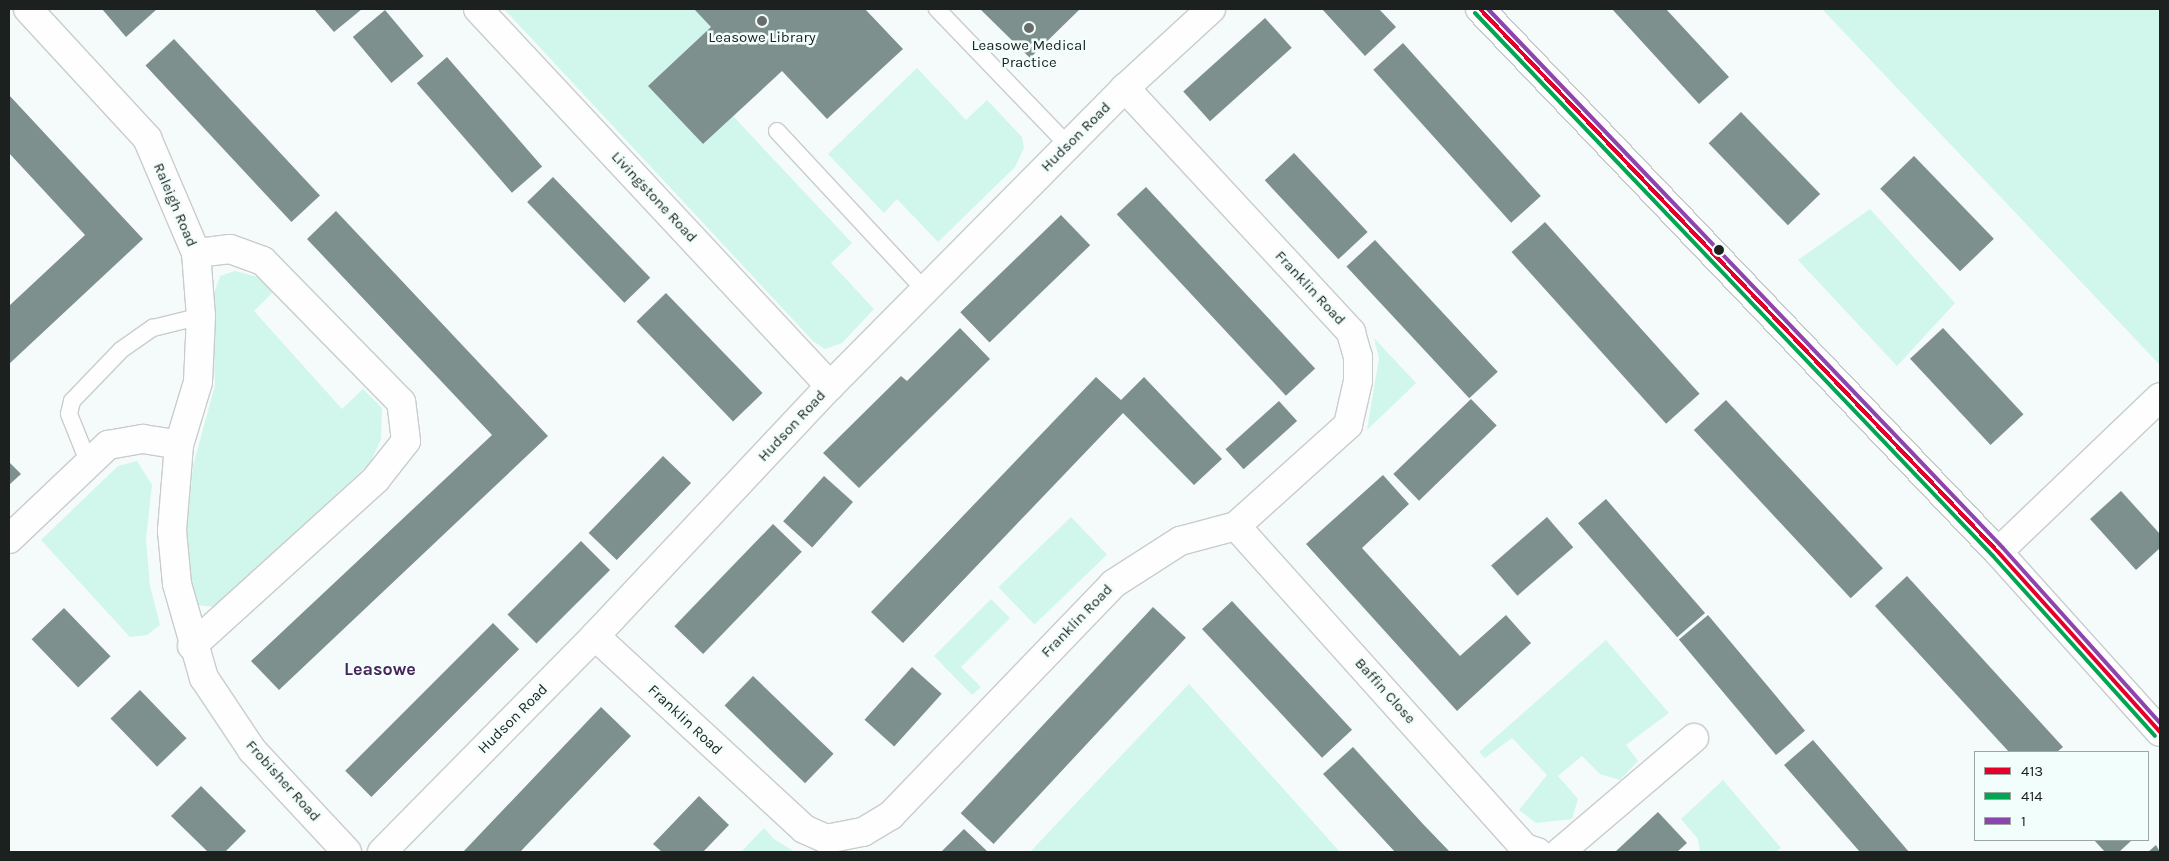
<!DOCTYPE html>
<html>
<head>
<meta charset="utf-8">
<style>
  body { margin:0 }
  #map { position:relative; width:2169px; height:861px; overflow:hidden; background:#f5fbfa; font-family:Karla,sans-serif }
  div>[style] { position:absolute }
  .green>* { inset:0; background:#d1f6ec; transform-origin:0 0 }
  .building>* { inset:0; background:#7e908d; transform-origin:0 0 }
  .roads { filter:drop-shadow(1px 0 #c8cdcc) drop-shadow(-1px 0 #c8cdcc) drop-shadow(0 1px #c8cdcc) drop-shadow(0 -1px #c8cdcc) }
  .service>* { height:16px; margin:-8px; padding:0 8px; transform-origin:8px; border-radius:8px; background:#fefefe }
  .minor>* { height:28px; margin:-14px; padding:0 14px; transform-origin:14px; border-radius:14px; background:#fefefe }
  .bus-1>* { height:4px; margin:-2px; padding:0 2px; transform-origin:2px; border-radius:2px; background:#e4002b }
  .bus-2>* { height:4px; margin:-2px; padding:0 2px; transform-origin:2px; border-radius:2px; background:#00a651 }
  .bus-3>* { height:4px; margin:-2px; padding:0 2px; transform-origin:2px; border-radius:2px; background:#8e44ad }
  .dots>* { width:14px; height:14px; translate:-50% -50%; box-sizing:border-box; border:2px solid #f2fefb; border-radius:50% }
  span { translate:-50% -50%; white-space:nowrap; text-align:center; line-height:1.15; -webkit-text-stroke:5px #f2fefb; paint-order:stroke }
  .poi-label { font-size:15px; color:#1c211f }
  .street-label { font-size:15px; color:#1c211f }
  .quarter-label { font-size:18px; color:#4a255b; font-weight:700 }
  .frame { position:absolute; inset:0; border:10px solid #1c211f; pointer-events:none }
  .legend { position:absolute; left:1974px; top:751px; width:175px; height:90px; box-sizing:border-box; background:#f2fefb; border:1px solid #9ca6a3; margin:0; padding:6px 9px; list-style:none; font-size:15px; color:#1c211f }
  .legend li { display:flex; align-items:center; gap:10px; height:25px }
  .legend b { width:25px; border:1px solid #9ca6a3 }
</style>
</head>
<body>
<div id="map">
  <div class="green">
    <i style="clip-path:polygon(504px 9px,694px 9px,711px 27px,649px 86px,703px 144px,733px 116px,852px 243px,831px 263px,874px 309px,842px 343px,825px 349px,813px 341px)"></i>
    <i style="clip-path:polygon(1822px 9px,2160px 9px,2159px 364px)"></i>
    <i style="clip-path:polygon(917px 68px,966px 120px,987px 100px,1022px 137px,1024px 148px,1015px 167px,938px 242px,897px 199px,884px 213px,828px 154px)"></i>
    <i style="clip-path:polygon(1870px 209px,1955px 303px,1897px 366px,1798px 260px)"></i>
    <i style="clip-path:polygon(235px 271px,258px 277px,275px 290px,254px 311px,342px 409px,363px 389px,382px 408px,381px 439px,370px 463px,216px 607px,196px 605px,188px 574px,187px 529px,193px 466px,215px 385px,212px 299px,220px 276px)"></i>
    <i style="clip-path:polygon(1374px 338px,1416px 383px,1367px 430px,1379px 358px)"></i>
    <i style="clip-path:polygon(137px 461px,152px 485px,146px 539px,150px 586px,160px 625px,147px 635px,130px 637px,41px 540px,118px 466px)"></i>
    <i style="left:1071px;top:517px;width:52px;height:101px;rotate:46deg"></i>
    <i style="clip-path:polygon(991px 599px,1010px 618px,961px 667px,981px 687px,972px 695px,934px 656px)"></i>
    <i style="clip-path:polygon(1606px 640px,1669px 713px,1626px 745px,1638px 761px,1620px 780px,1600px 774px,1582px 756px,1558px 776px,1578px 799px,1572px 819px,1536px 823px,1519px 810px,1547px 775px,1512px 738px,1485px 758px,1479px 752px)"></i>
    <i style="clip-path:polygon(1189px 684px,1340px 852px,1030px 852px)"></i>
    <i style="clip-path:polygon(1723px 780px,1781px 848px,1776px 852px,1700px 852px,1698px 839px,1681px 819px)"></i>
    <i style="clip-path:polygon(764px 828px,774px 839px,795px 852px,741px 852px)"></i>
  </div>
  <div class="building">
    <i style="clip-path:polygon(102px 9px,157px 9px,126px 37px)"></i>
    <i style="clip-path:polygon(314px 9px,362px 9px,334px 32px)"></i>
    <i style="clip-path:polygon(694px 9px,865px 9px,903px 49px,827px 119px,782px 71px,703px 144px,648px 86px,711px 27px)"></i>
    <i style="clip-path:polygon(980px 9px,1080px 9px,1030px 58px)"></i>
    <i style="clip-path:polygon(1322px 9px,1379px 9px,1396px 27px,1365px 56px)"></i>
    <i style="clip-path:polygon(1612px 9px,1666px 9px,1729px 77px,1699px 104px)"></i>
    <i style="left:385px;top:10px;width:60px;height:42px;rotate:50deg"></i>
    <i style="left:1265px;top:18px;width:40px;height:110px;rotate:48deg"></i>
    <i style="left:174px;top:39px;width:214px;height:39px;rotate:47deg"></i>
    <i style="left:1403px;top:43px;width:206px;height:40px;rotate:48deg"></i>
    <i style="left:447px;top:57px;width:145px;height:40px;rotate:49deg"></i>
    <i style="clip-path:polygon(9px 95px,143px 239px,9px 364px,9px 306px,85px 235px,9px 153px)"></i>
    <i style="left:1741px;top:112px;width:114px;height:45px;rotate:46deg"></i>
    <i style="left:1294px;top:153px;width:108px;height:40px;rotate:47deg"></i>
    <i style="left:1914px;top:156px;width:115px;height:47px;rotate:46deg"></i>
    <i style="left:553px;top:177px;width:140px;height:36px;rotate:46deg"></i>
    <i style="left:1146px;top:187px;width:248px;height:40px;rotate:47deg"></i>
    <i style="clip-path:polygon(336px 211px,548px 436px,279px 690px,251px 661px,492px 435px,307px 239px)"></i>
    <i style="left:1061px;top:215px;width:42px;height:140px;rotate:46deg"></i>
    <i style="left:1545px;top:222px;width:231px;height:45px;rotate:48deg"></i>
    <i style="left:1375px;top:240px;width:180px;height:39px;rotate:47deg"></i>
    <i style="left:666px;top:293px;width:139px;height:41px;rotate:46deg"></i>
    <i style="clip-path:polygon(960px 328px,990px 359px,859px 488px,823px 453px,901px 376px,907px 381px)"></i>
    <i style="left:1943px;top:328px;width:118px;height:45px;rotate:47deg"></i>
    <i style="clip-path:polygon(1096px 377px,1121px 400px,1144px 377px,1222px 459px,1194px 485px,1123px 413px,903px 643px,871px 612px)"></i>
    <i style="left:1471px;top:399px;width:37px;height:108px;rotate:46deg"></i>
    <i style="left:1726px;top:400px;width:230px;height:44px;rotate:47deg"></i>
    <i style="left:1279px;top:401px;width:27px;height:72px;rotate:48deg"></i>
    <i style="left:663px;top:456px;width:39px;height:107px;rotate:44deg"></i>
    <i style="clip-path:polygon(9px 462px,21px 474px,9px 485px)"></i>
    <i style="clip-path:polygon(1383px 475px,1409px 504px,1362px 548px,1460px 656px,1506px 615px,1531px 643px,1457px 711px,1306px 544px)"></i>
    <i style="left:824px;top:476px;width:39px;height:61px;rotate:42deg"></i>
    <i style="clip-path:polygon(2121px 491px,2160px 534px,2160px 548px,2136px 570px,2090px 519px)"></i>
    <i style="left:1606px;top:499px;width:151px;height:37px;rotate:49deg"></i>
    <i style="left:1547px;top:517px;width:40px;height:74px;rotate:49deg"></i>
    <i style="left:773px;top:524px;width:40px;height:142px;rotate:44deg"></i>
    <i style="left:581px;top:541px;width:41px;height:104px;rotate:45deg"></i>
    <i style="clip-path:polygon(1907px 576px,2063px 747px,2057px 752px,2009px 752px,1875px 606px)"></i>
    <i style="left:1232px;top:601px;width:176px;height:41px;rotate:47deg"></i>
    <i style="left:1153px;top:607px;width:45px;height:282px;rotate:43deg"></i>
    <i style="left:64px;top:608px;width:67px;height:45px;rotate:46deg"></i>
    <i style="left:1708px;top:615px;width:151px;height:38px;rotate:50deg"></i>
    <i style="left:493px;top:623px;width:37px;height:209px;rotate:45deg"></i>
    <i style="left:912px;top:667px;width:40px;height:71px;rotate:42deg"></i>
    <i style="left:753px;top:676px;width:112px;height:41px;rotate:44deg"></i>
    <i style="left:140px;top:690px;width:67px;height:41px;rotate:46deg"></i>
    <i style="clip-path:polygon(601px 707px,631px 736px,606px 762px,520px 852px,463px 852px)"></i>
    <i style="clip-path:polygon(1813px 740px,1862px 797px,1909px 852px,1860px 852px,1784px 765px)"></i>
    <i style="clip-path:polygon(1353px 747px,1423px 824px,1450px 852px,1395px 852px,1323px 774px)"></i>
    <i style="clip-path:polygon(201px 786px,246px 831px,225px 852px,208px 852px,171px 816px)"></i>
    <i style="clip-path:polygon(699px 796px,729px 825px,703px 852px,662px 852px,653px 844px)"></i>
    <i style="clip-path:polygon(1658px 812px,1687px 843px,1677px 852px,1615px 852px)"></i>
    <i style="clip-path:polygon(964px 829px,988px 852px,941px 852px)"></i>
    <i style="clip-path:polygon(2094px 840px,2132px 840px,2119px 852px,2105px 852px)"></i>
    <i style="clip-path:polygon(2156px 845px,2160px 852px,2148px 852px)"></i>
  </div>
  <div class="roads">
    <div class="service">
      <i style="left:937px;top:9px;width:189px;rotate:46.1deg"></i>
      <i style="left:777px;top:131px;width:217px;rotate:47.1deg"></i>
      <i style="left:89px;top:464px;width:54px;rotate:-111.8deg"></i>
      <i style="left:69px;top:414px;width:13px;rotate:-77deg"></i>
      <i style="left:72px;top:401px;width:71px;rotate:-46.1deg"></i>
      <i style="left:121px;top:350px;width:39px;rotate:-35deg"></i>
      <i style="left:153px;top:328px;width:49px;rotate:-14deg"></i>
    </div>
    <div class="minor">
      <i style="left:28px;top:9px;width:176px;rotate:47.3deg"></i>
      <i style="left:147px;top:138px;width:125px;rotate:66.9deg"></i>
      <i style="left:196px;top:253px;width:63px;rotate:85.5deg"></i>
      <i style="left:201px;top:316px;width:66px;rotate:92.6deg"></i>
      <i style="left:198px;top:382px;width:66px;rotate:106.8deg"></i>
      <i style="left:179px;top:445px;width:86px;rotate:94.7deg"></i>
      <i style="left:172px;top:531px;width:53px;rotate:84.6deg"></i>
      <i style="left:177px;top:584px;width:98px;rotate:74deg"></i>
      <i style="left:204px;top:678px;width:87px;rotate:56.3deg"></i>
      <i style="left:252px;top:750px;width:139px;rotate:47deg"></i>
      <i style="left:478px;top:9px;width:516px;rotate:46.96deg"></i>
      <i style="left:1480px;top:9px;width:750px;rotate:46.35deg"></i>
      <i style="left:1998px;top:552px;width:242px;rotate:48deg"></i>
      <i style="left:1236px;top:526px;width:433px;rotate:48.1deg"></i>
      <i style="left:1525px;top:848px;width:13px;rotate:18deg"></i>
      <i style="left:9px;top:539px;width:137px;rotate:-43.5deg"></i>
      <i style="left:108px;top:445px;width:36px;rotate:-10deg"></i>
      <i style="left:143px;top:439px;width:36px;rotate:9deg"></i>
      <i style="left:1998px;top:552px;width:224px;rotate:-43.7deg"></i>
      <i style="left:595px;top:636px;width:284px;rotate:42.7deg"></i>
      <i style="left:804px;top:829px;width:24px;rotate:24deg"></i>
      <i style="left:826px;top:839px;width:38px;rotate:-11deg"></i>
      <i style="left:863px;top:832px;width:33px;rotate:-31deg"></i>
      <i style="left:891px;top:815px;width:320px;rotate:-46.1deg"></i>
      <i style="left:1113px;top:584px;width:80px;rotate:-32.7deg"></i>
      <i style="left:1180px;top:541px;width:58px;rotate:-15deg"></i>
      <i style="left:1236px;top:526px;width:151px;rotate:-42deg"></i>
      <i style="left:1348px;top:425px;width:45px;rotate:-77.2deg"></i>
      <i style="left:1358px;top:381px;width:24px;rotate:-90deg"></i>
      <i style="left:1358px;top:357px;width:26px;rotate:-106deg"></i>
      <i style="left:1351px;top:332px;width:333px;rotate:-132.8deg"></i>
      <i style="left:192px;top:646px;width:248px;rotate:-42.2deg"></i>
      <i style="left:376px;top:479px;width:48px;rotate:-51.7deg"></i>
      <i style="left:406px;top:441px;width:39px;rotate:-97deg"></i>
      <i style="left:401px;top:402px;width:197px;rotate:-134.4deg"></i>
      <i style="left:263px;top:261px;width:35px;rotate:-160deg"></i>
      <i style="left:230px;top:249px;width:34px;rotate:173deg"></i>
      <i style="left:382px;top:852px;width:303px;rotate:-45.4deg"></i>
      <i style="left:595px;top:636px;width:343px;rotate:-46.8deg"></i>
      <i style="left:830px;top:386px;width:419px;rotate:-45.3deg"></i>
      <i style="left:1125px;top:88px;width:117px;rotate:-42.6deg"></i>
      <i style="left:1560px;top:852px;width:176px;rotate:-40.4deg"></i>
    </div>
  </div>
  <div class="bus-1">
    <i style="left:1480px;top:9px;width:750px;rotate:46.35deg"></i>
    <i style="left:1998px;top:552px;width:242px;rotate:48deg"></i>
  </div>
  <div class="bus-2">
    <i style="left:1475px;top:13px;width:750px;rotate:46.35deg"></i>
    <i style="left:1993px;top:556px;width:242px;rotate:48deg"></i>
  </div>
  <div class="bus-3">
    <i style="left:1488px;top:9px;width:745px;rotate:46.3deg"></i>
    <i style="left:2003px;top:548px;width:235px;rotate:48.1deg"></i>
  </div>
  <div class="dots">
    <i style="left:762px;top:21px;background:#686d6c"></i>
    <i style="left:1029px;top:28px;background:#686d6c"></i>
    <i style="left:1719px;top:250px;background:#1c211f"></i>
  </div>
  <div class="poi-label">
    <span style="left:762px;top:38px">Leasowe Library</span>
    <span style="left:1029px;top:54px">Leasowe Medical<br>Practice</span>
  </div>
  <div class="street-label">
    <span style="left:1076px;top:137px;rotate:-45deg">Hudson Road</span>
    <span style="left:654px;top:197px;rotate:47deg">Livingstone Road</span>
    <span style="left:175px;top:205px;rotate:67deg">Raleigh Road</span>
    <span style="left:1310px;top:288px;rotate:47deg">Franklin Road</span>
    <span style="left:792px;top:426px;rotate:-47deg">Hudson Road</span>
    <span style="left:1077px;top:621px;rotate:-46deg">Franklin Road</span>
    <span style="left:1385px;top:691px;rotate:48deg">Baffin Close</span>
    <span style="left:513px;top:719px;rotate:-45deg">Hudson Road</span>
    <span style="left:685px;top:720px;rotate:43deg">Franklin Road</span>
    <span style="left:283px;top:781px;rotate:48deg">Frobisher Road</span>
  </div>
  <div class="quarter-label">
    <span style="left:380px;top:669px">Leasowe</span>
  </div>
  <div class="frame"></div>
  <ul class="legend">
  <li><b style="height:6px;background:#e4002b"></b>413</li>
  <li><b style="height:6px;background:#00a651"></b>414</li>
  <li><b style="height:6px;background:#8e44ad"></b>1</li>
  </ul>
</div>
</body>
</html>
